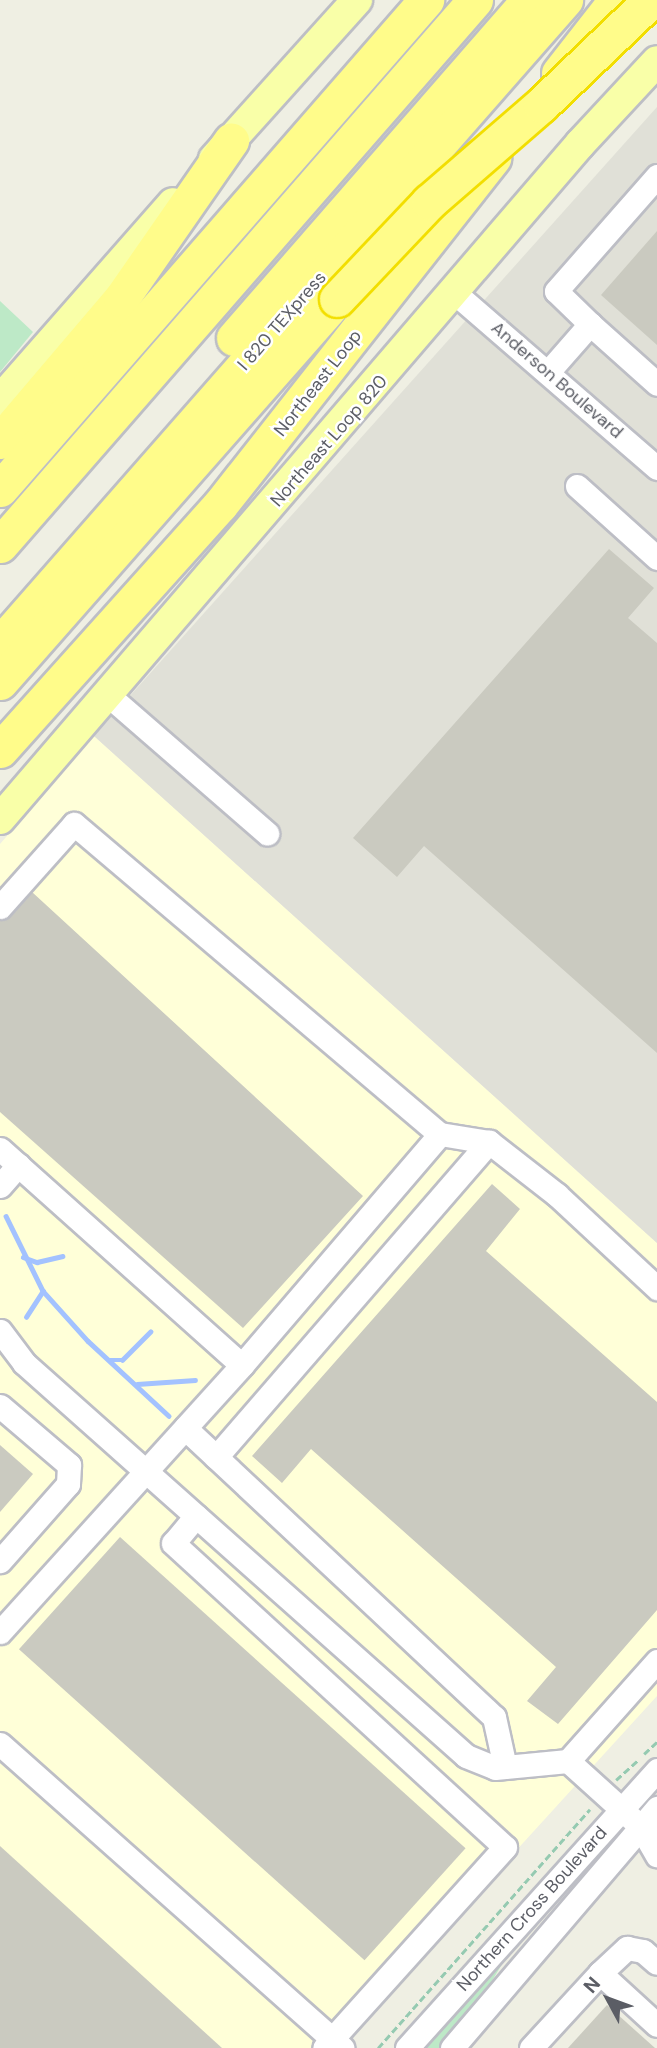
<!DOCTYPE html>
<html>
<head>
<meta charset="utf-8">
<style>
  body { margin:0 }
  #map { position:relative; width:657px; height:2048px; overflow:hidden; background:#efefe3; font-family:"DM Sans",sans-serif }
  div>[style] { position:absolute }
  .commercial>* { inset:0; background:#ffffd8 }
  .industrial>* { inset:0; background:#e0e0d7 }
  .green>* { inset:0; background:#bde9c7 }
  .stream>* { height:4.5px; margin:-2.25px; padding:0 2.25px; transform-origin:2.25px; border-radius:2.25px; background:#a3c2ff }
  .building>* { inset:0; background:#cacac0; transform-origin:0 0 }
  .path>* { height:2.5px; margin-top:-1.25px; transform-origin:0; background:repeating-linear-gradient(90deg,#95cab1 0 7px,transparent 0 10.5px) }
  .roads { filter:drop-shadow(2px 0 #bdbec5) drop-shadow(-2px 0 #bdbec5) drop-shadow(0 2px #bdbec5) drop-shadow(0 -2px #bdbec5) }
  .minor>* { height:23px; margin:-11.5px; padding:0 11.5px; transform-origin:11.5px; border-radius:11.5px; background:#fff }
  .major>* { height:30px; margin:-15px; padding:0 15px; transform-origin:15px; border-radius:15px; background:#f9ffa8 }
  .highway>* { height:35px; margin:-17.5px; padding:0 17.5px; transform-origin:17.5px; border-radius:17.5px; background:#fffc8a }
  .bridges { filter:drop-shadow(2px 0 #f2de00) drop-shadow(-2px 0 #f2de00) drop-shadow(0 2px #f2de00) drop-shadow(0 -2px #f2de00) }
  .highway-bridge>* { height:35px; margin:-17.5px; padding:0 17.5px; transform-origin:17.5px; border-radius:17.5px; background:#fffc8a }
  span { translate:-50% -50%; white-space:nowrap; text-align:center; line-height:1.15; -webkit-text-stroke:5px #fff; paint-order:stroke }
  .street-label { font-size:18px; color:#5b5d65 }
  .north { position:absolute; left:573px; top:1964px; width:70px; height:70px; -webkit-text-stroke:5px #fff; paint-order:stroke; rotate:311deg; font-size:19px; font-weight:700; line-height:28px; text-align:center; color:#5b5d65 }
  .north::after { content:''; display:block; margin:auto; width:24px; height:32px; background:#5b5d65; clip-path:polygon(50% 0,100% 100%,50% 72%,0 100%) }
</style>
</head>
<body>
<div id="map">
  <div class="commercial">
    <i style="clip-path:polygon(94px 736px,657px 1243px,657px 1696px,336px 2048px,0 2048px,0 844px)"></i>
  </div>
  <div class="industrial">
    <i style="clip-path:polygon(657px 107px,657px 1243px,94px 736px)"></i>
  </div>
  <div class="green">
    <i style="clip-path:polygon(0 301px,33px 332px,0 372px)"></i>
    <i style="clip-path:polygon(516px 1941px,487px 1989px,440px 2048px,421px 2048px)"></i>
  </div>
  <div class="stream">
    <i style="left:6px;top:1216px;width:84px;rotate:63.7deg"></i>
    <i style="left:43px;top:1291px;width:67px;rotate:48deg"></i>
    <i style="left:88px;top:1341px;width:110px;rotate:42.8deg"></i>
    <i style="left:23px;top:1257px;width:15px;rotate:20deg"></i>
    <i style="left:37px;top:1262px;width:26px;rotate:-13deg"></i>
    <i style="left:26px;top:1317px;width:31px;rotate:-57deg"></i>
    <i style="left:110px;top:1360px;width:12px"></i>
    <i style="left:122px;top:1360px;width:40px;rotate:-45deg"></i>
    <i style="left:137px;top:1384px;width:58px;rotate:-3.9deg"></i>
  </div>
  <div class="building">
    <i style="clip-path:polygon(657px 231px,657px 345px,601px 295px)"></i>
    <i style="clip-path:polygon(609px 549px,654px 588px,628px 618px,657px 643px,657px 1053px,424px 846px,397px 877px,353px 838px)"></i>
    <i style="clip-path:polygon(32px 892px,363px 1196px,243px 1328px,0 1112px,0 921px,10px 916px)"></i>
    <i style="clip-path:polygon(492px 1184px,520px 1209px,486px 1251px,657px 1402px,657px 1610px,558px 1724px,527px 1701px,556px 1667px,311px 1449px,282px 1483px,252px 1456px)"></i>
    <i style="clip-path:polygon(0 1445px,33px 1474px,0 1512px)"></i>
    <i style="left:120px;top:1537px;width:465px;height:151px;rotate:42deg"></i>
    <i style="clip-path:polygon(0 1846px,222px 2048px,0 2048px)"></i>
    <i style="clip-path:polygon(607px 2005px,655px 2048px,568px 2048px)"></i>
  </div>
  <div class="path">
    <i style="left:644px;top:1754px;width:18px;rotate:-43deg"></i>
    <i style="left:616px;top:1780px;width:31px;rotate:-42deg"></i>
    <i style="left:378px;top:2048px;width:319px;rotate:-48.4deg"></i>
  </div>
  <div class="roads">
    <div class="minor">
      <i style="left:456px;top:294px;width:266px;rotate:40.9deg"></i>
      <i style="left:590px;top:324px;width:90px;rotate:41.8deg"></i>
      <i style="left:548px;top:372px;width:64px;rotate:-48.8deg"></i>
      <i style="left:590px;top:324px;width:47px;rotate:-135.9deg"></i>
      <i style="left:556px;top:291px;width:153px;rotate:-48.7deg"></i>
      <i style="left:577px;top:486px;width:108px;rotate:42deg"></i>
      <i style="left:108px;top:695px;width:211px;rotate:41deg"></i>
      <i style="left:0;top:907px;width:111px;rotate:-48.3deg"></i>
      <i style="left:74px;top:824px;width:480px;rotate:40.3deg"></i>
      <i style="left:0;top:1149px;width:324px;rotate:41.8deg"></i>
      <i style="left:0;top:1186px;width:28px;rotate:-49deg"></i>
      <i style="left:0;top:1331px;width:40px;rotate:53deg"></i>
      <i style="left:24px;top:1363px;width:591px;rotate:41.64deg"></i>
      <i style="left:466px;top:1756px;width:31px;rotate:22deg"></i>
      <i style="left:495px;top:1768px;width:73px;rotate:-5.5deg"></i>
      <i style="left:568px;top:1761px;width:97px;rotate:42.1deg"></i>
      <i style="left:640px;top:1826px;width:18px;rotate:16deg"></i>
      <i style="left:0;top:1406px;width:91px;rotate:40.5deg"></i>
      <i style="left:69px;top:1465px;width:19px;rotate:93deg"></i>
      <i style="left:68px;top:1484px;width:103px;rotate:131.4deg"></i>
      <i style="left:185px;top:1428px;width:423px;rotate:43.1deg"></i>
      <i style="left:494px;top:1717px;width:51px;rotate:77.6deg"></i>
      <i style="left:216px;top:1457px;width:417px;rotate:-49.1deg"></i>
      <i style="left:196px;top:1516px;width:35px;rotate:130deg"></i>
      <i style="left:173px;top:1543px;width:450px;rotate:42.5deg"></i>
      <i style="left:505px;top:1847px;width:270px;rotate:132deg"></i>
      <i style="left:0;top:1632px;width:360px;rotate:-47.8deg"></i>
      <i style="left:242px;top:1365px;width:304px;rotate:-49.4deg"></i>
      <i style="left:440px;top:1134px;width:50px;rotate:9.3deg"></i>
      <i style="left:489px;top:1142px;width:86px;rotate:37.9deg"></i>
      <i style="left:557px;top:1195px;width:137px;rotate:42.9deg"></i>
      <i style="left:0;top:1744px;width:458px;rotate:41.6deg"></i>
      <i style="left:568px;top:1761px;width:134px;rotate:-48.3deg"></i>
      <i style="left:640px;top:1826px;width:34px;rotate:60deg"></i>
      <i style="left:600px;top:1973px;width:37px;rotate:-43deg"></i>
      <i style="left:627px;top:1948px;width:16px;rotate:11deg"></i>
      <i style="left:643px;top:1951px;width:18px;rotate:41deg"></i>
      <i style="left:407px;top:2048px;width:374px;rotate:-48deg"></i>
      <i style="left:452px;top:2048px;width:316px;rotate:-49.5deg"></i>
      <i style="left:531px;top:2048px;width:102px;rotate:-47.4deg"></i>
      <i style="left:600px;top:1973px;width:77px;rotate:42.4deg"></i>
    </div>
    <div class="major">
      <i style="left:214px;top:159px;width:214px;rotate:-48deg"></i>
      <i style="left:0;top:400px;width:262px;rotate:-48.7deg"></i>
      <i style="left:0;top:819px;width:890px;rotate:-49.33deg"></i>
      <i style="left:580px;top:144px;width:113px;rotate:-47.1deg"></i>
    </div>
    <div class="highway">
      <i style="left:559px;top:73px;width:93px;rotate:-52deg"></i>
      <i style="left:234px;top:338px;width:449px;rotate:-48.9deg"></i>
      <i style="left:0;top:441px;width:187px;rotate:-49.6deg"></i>
      <i style="left:121px;top:299px;width:193px;rotate:-55.2deg"></i>
      <i style="left:0;top:489px;width:649px;rotate:-48.94deg"></i>
      <i style="left:0;top:545px;width:723px;rotate:-48.93deg"></i>
      <i style="left:0;top:644px;width:857px;rotate:-48.74deg"></i>
      <i style="left:0;top:682px;width:510px;rotate:-48.66deg"></i>
      <i style="left:0;top:750px;width:329px;rotate:-48.1deg"></i>
      <i style="left:220px;top:505px;width:442px;rotate:-51.8deg"></i>
    </div>
  </div>
  <div class="bridges">
    <div class="highway-bridge">
      <i style="left:337px;top:299px;width:134px;rotate:-46.5deg"></i>
      <i style="left:429px;top:202px;width:148px;rotate:-40.9deg"></i>
      <i style="left:541px;top:105px;width:152px;rotate:-43.7deg"></i>
    </div>
  </div>
  <div class="street-label">
    <span style="left:282px;top:321px;rotate:-49deg">I 820 TEXpress</span>
    <span style="left:557px;top:380px;rotate:41deg">Anderson Boulevard</span>
    <span style="left:318px;top:383px;rotate:-52deg">Northeast Loop</span>
    <span style="left:329px;top:441px;rotate:-49deg">Northeast Loop 820</span>
    <span style="left:532px;top:1909px;rotate:-48deg">Northern Cross Boulevard</span>
  </div>
  <div class="north">N</div>
</div>
</body>
</html>
